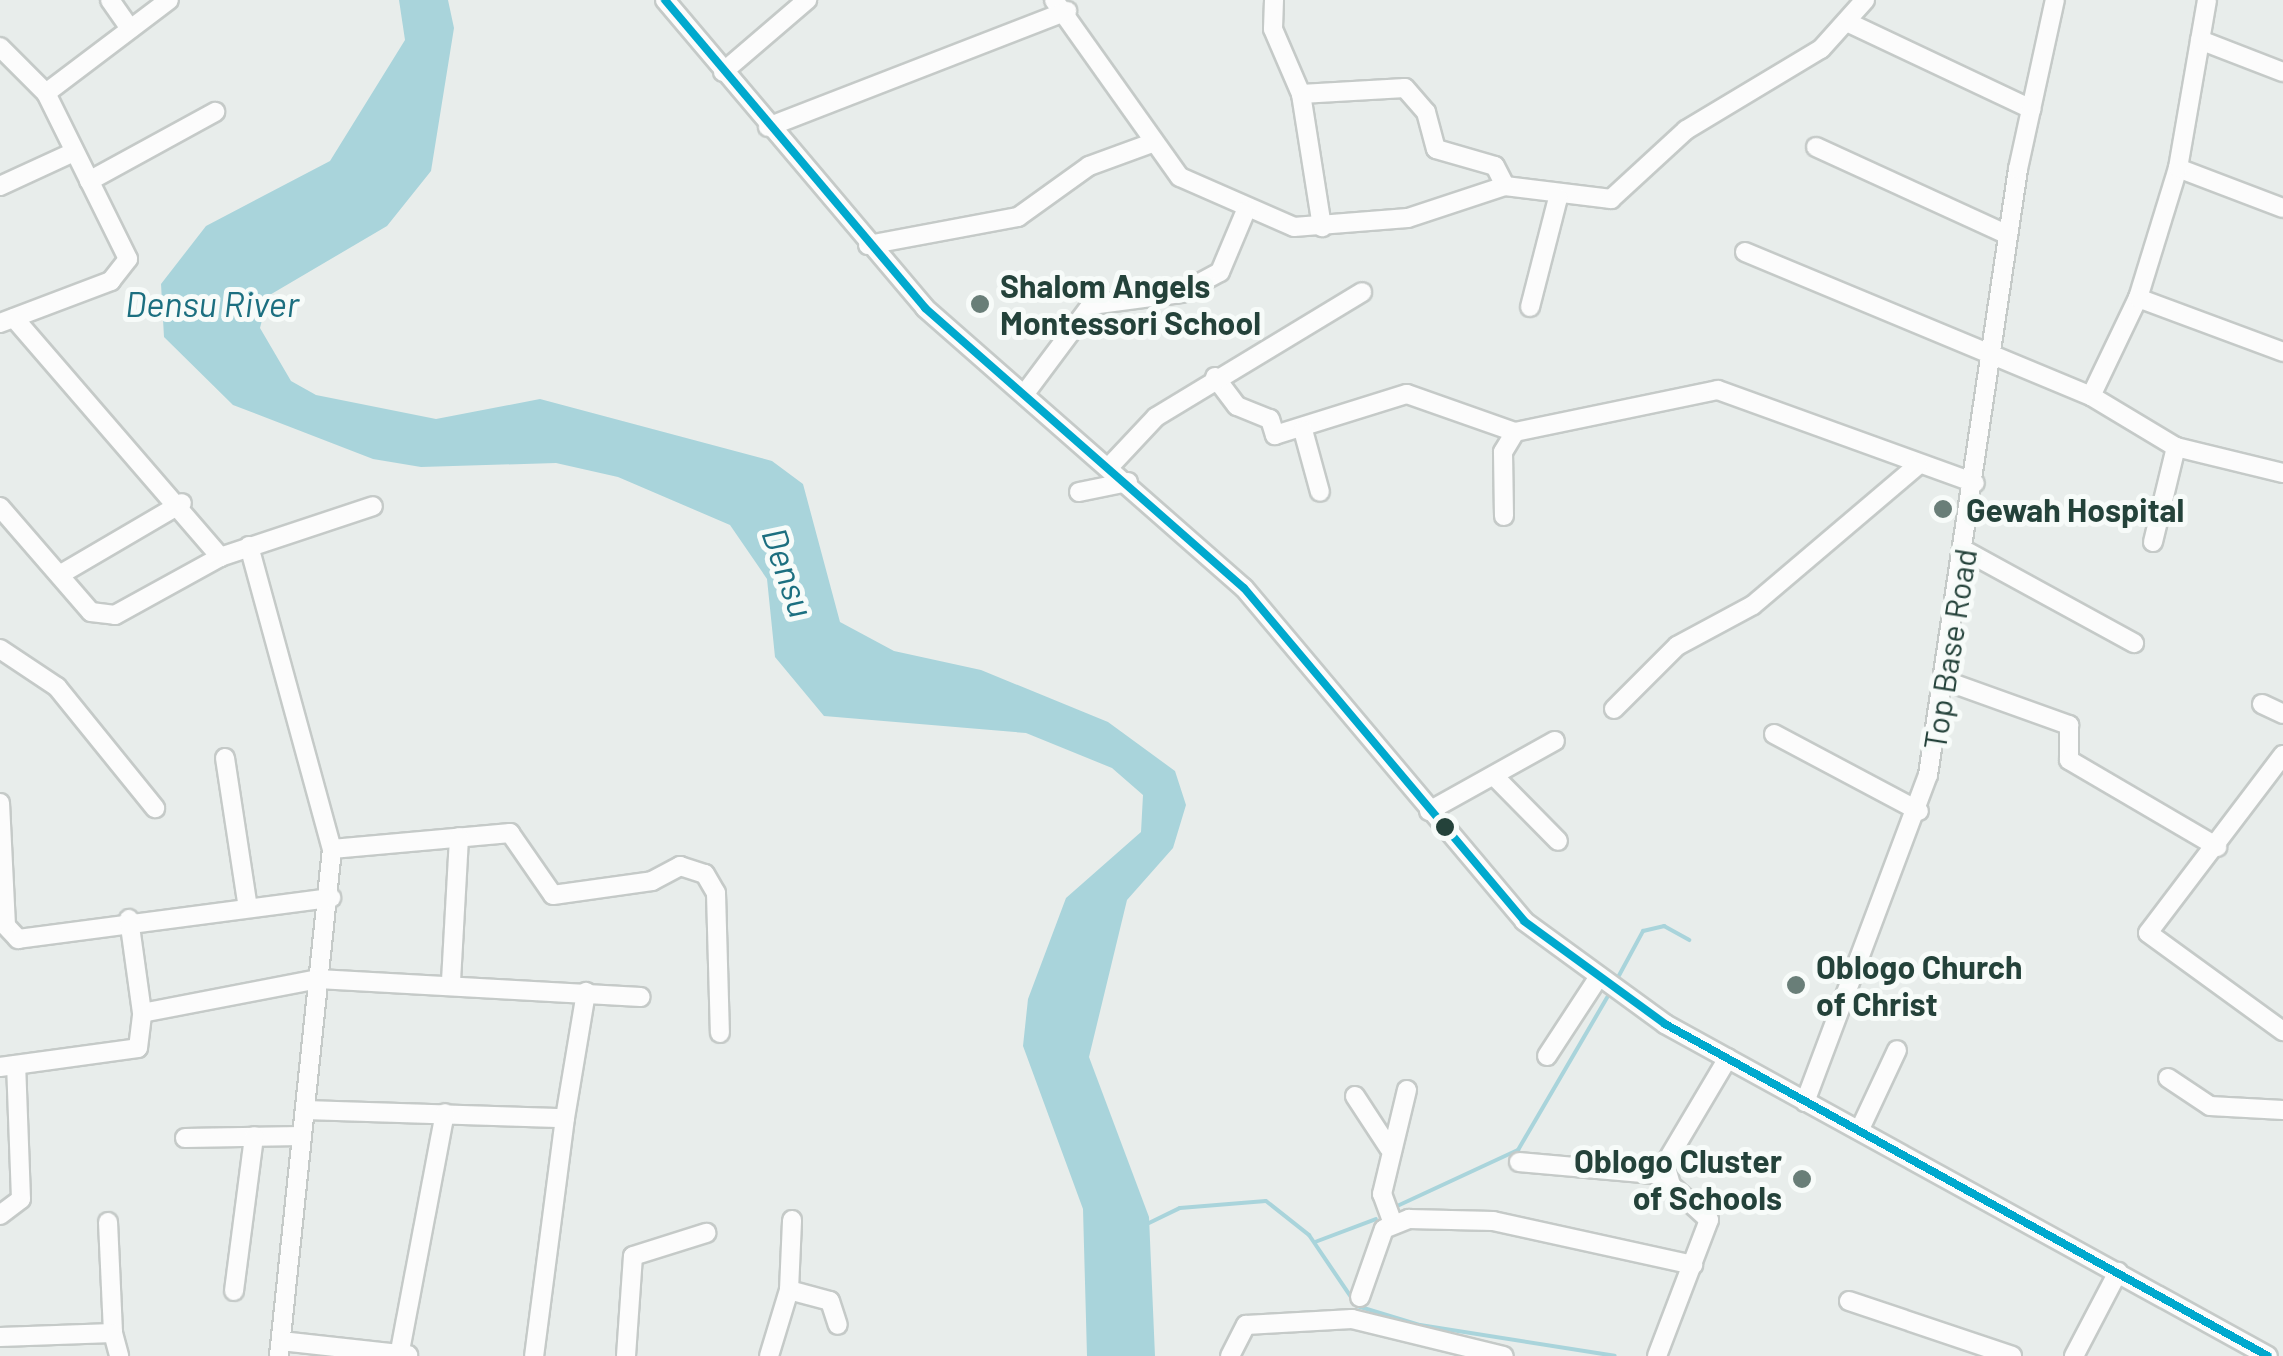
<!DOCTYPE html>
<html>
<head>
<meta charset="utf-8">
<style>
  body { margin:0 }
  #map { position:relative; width:2283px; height:1356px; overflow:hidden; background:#e8edeb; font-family:Barlow,sans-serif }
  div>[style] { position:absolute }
  .water>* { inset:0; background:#a9d4db }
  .stream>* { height:4px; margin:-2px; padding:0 2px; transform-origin:2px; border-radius:2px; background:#a9d4db }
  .roads { filter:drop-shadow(2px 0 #c5cac8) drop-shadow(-2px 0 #c5cac8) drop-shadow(0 2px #c5cac8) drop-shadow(0 -2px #c5cac8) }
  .minor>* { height:18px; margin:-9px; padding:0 9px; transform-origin:9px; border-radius:9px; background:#fcfcfc }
  .bus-1>* { height:8px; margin:-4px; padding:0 4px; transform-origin:4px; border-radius:4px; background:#00a9ce }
  .dots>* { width:28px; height:28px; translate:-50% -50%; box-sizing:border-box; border:5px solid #f7fbf9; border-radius:50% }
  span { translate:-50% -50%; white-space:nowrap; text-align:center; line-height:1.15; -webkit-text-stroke:10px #f7fbf9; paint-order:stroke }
  .poi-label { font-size:32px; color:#24423a; font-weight:700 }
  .left { translate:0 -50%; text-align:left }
  .right { translate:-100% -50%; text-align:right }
  .street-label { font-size:32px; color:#24423a }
  .water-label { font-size:35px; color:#1c6f80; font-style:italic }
</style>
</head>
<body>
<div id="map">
  <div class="water">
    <i style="clip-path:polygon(399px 0,448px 0,454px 28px,431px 171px,387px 226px,268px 296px,260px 328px,291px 381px,316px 395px,436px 419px,540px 399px,772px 461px,803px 484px,840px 622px,894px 651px,981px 670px,1108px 722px,1175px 771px,1186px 805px,1173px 848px,1127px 900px,1089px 1057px,1149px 1217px,1155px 1356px,1087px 1356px,1083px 1209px,1023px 1046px,1028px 999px,1066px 898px,1141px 832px,1143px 795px,1112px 768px,1026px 733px,824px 716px,775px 657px,767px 579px,730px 525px,618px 477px,556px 463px,421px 467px,373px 459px,233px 405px,164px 337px,161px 284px,206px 226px,330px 161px,405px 40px)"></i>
  </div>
  <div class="stream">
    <i style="left:1616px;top:981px;width:57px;rotate:-61.6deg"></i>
    <i style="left:1643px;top:931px;width:22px;rotate:-13deg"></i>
    <i style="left:1664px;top:926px;width:29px;rotate:29deg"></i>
    <i style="left:1395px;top:1207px;width:136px;rotate:-24.9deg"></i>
    <i style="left:1518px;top:1150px;width:178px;rotate:-59.7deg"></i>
    <i style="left:1149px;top:1223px;width:34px;rotate:-26deg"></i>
    <i style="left:1180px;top:1208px;width:86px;rotate:-4.7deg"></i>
    <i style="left:1266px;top:1201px;width:55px;rotate:38.3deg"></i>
    <i style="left:1309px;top:1235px;width:86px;rotate:55.9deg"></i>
    <i style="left:1357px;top:1306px;width:66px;rotate:16.8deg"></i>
    <i style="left:1420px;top:1325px;width:197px;rotate:9deg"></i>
    <i style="left:1315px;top:1242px;width:65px;rotate:-20.7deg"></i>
  </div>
  <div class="roads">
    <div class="minor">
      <i style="left:110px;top:0;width:35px;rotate:55deg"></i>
      <i style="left:665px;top:0;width:403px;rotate:49.8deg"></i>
      <i style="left:925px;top:308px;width:424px;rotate:41.3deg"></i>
      <i style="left:1244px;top:588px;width:435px;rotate:49.9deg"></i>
      <i style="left:1524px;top:921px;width:175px;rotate:36.1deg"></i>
      <i style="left:1665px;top:1024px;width:688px;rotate:28.84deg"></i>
      <i style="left:1054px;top:0;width:217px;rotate:54.6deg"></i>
      <i style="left:1180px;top:177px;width:124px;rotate:23.7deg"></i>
      <i style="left:1294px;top:227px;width:114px;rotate:-4.5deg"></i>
      <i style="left:1408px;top:218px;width:102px;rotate:-18.3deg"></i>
      <i style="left:1505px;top:186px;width:107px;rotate:7deg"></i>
      <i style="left:1611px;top:199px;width:102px;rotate:-42.6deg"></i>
      <i style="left:1686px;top:130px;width:157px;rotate:-31deg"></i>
      <i style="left:1821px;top:49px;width:66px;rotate:-48.1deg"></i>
      <i style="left:1274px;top:0;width:29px;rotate:92deg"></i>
      <i style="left:1273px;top:29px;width:71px;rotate:66.7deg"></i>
      <i style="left:1301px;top:94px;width:104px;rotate:-3.3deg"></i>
      <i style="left:1405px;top:88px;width:32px;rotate:49deg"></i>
      <i style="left:1426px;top:112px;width:38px;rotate:75deg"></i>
      <i style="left:1436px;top:149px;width:61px;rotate:16.1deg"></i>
      <i style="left:1495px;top:166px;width:22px;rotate:63deg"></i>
      <i style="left:1847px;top:22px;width:204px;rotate:25.3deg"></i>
      <i style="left:2200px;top:40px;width:89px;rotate:21.1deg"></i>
      <i style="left:0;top:47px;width:65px;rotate:45deg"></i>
      <i style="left:46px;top:93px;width:185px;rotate:63.7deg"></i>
      <i style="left:128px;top:259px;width:28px;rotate:128deg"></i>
      <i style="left:111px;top:281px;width:119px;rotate:159.3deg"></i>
      <i style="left:723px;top:72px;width:111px;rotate:-40.6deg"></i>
      <i style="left:46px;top:93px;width:154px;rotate:-37.1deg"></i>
      <i style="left:1301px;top:94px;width:135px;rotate:81deg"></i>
      <i style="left:768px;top:127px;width:321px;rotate:-21.2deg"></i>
      <i style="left:1816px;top:147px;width:211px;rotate:24.6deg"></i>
      <i style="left:2178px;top:168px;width:112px;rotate:20.9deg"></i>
      <i style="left:89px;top:181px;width:144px;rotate:-28.7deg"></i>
      <i style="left:0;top:186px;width:81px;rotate:-24.7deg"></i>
      <i style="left:868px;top:245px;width:153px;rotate:-10.6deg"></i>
      <i style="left:1018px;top:217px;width:87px;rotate:-35.7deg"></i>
      <i style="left:1089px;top:166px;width:67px;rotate:-20.1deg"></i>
      <i style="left:1745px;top:252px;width:375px;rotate:22.6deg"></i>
      <i style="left:2091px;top:396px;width:109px;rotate:-64.4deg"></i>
      <i style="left:2138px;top:298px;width:136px;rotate:-72.9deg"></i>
      <i style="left:2178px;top:168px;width:170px;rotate:-80.2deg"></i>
      <i style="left:2138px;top:298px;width:155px;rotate:20.4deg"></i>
      <i style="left:1530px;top:307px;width:113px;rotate:-75.6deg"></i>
      <i style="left:14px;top:318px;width:316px;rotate:49.2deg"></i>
      <i style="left:1215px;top:377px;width:36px;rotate:53deg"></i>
      <i style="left:1237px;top:406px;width:35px;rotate:22deg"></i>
      <i style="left:1270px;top:419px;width:17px;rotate:73deg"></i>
      <i style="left:1275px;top:435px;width:138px;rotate:-17.3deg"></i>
      <i style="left:1407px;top:394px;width:114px;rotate:19.4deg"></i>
      <i style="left:1515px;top:432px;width:207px;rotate:-11.7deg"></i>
      <i style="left:1718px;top:390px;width:273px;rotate:19.9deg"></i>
      <i style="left:1026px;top:392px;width:109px;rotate:-53.2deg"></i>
      <i style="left:1091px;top:305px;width:91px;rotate:-7.6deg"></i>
      <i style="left:1181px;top:293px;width:44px;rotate:-28.3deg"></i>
      <i style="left:1220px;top:272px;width:67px;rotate:-67.2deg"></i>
      <i style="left:2091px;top:396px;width:99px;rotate:31deg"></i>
      <i style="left:2176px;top:447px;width:110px;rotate:13.7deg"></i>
      <i style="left:1303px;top:430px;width:64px;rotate:74.7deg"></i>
      <i style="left:1110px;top:466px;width:67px;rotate:-46.8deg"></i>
      <i style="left:1156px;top:417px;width:241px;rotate:-31.2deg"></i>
      <i style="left:1079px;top:492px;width:50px;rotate:-11.5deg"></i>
      <i style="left:0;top:507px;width:139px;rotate:49.1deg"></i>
      <i style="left:91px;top:612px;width:24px;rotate:7deg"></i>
      <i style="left:115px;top:615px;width:120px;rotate:-28.9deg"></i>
      <i style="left:220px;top:557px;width:161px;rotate:-18.4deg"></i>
      <i style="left:1504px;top:516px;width:64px;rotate:-90.9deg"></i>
      <i style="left:1503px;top:452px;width:23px;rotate:-59deg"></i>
      <i style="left:2153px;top:542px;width:98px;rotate:-76.4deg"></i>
      <i style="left:249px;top:546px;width:314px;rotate:74.7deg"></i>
      <i style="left:332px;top:849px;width:510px;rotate:95.97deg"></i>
      <i style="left:1964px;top:550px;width:194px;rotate:28.7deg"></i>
      <i style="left:61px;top:574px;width:140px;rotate:-30.4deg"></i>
      <i style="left:0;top:649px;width:69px;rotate:33.7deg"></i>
      <i style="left:57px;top:687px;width:156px;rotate:51deg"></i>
      <i style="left:1946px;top:681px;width:131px;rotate:19.7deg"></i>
      <i style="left:2069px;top:725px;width:35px;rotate:90deg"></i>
      <i style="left:2069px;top:760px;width:172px;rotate:30.4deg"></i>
      <i style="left:2262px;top:704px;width:23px;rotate:25deg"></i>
      <i style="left:1614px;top:709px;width:89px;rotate:-45deg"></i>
      <i style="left:1677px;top:646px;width:86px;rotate:-28.3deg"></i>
      <i style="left:1753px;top:605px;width:216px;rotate:-40.3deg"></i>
      <i style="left:1774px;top:734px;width:164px;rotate:28deg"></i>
      <i style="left:2283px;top:755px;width:223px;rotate:127.2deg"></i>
      <i style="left:2148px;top:933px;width:167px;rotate:36deg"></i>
      <i style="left:225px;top:758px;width:146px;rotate:81.3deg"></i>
      <i style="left:1494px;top:776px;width:91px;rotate:45.4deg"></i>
      <i style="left:0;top:803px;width:123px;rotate:87.2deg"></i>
      <i style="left:6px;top:926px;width:18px;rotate:47deg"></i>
      <i style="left:18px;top:939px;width:316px;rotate:-7.5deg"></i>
      <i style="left:1429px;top:811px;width:144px;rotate:-29.1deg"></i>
      <i style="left:332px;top:849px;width:179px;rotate:-5.1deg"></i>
      <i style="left:510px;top:833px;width:75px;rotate:55.3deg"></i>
      <i style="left:553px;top:895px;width:100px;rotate:-8deg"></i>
      <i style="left:652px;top:881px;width:32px;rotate:-28deg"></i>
      <i style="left:680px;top:866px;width:26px;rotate:18deg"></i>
      <i style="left:705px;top:874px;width:22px;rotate:60deg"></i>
      <i style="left:716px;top:893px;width:140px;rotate:88.4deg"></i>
      <i style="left:129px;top:919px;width:95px;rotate:82.1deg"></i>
      <i style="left:451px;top:981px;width:144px;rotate:-86.8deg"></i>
      <i style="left:1547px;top:1056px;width:93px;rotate:-56.8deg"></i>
      <i style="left:0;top:1067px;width:139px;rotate:-7.8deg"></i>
      <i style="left:138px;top:1048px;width:35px;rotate:-83deg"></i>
      <i style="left:142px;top:1013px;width:179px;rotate:-10.9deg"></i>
      <i style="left:318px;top:979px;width:323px;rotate:3.2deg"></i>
      <i style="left:2168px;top:1078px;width:50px;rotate:33.7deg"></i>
      <i style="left:2210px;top:1106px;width:73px;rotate:3.1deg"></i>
      <i style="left:1355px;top:1096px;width:62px;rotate:56.8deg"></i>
      <i style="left:1805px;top:1102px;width:349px;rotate:-69.4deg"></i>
      <i style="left:1928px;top:775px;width:613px;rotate:-81.55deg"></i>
      <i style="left:2018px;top:169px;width:173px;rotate:-77.7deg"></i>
      <i style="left:305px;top:1110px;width:260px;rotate:1.8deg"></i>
      <i style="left:565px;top:1118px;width:240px;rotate:97.4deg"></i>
      <i style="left:565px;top:1118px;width:128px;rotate:-80.5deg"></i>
      <i style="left:1860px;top:1129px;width:87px;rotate:-64.9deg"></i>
      <i style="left:185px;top:1138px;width:116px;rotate:-1deg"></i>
      <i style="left:1519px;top:1162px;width:146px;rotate:5.1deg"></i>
      <i style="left:0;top:1215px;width:26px;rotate:-37deg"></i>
      <i style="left:21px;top:1199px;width:134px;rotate:-92.1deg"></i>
      <i style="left:1392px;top:1221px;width:29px;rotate:-110deg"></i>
      <i style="left:1382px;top:1194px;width:107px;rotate:-76.5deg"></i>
      <i style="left:108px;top:1222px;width:111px;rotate:87.4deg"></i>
      <i style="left:789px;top:1290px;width:42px;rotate:15deg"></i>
      <i style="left:830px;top:1301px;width:25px;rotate:72deg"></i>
      <i style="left:234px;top:1291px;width:156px;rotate:-82.6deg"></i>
      <i style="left:1360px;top:1297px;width:72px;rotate:-70.6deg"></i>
      <i style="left:1384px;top:1229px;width:27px;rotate:-22deg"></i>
      <i style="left:1409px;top:1219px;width:84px;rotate:1.4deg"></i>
      <i style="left:1493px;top:1221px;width:205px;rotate:12.4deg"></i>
      <i style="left:1849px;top:1301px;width:172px;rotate:18.6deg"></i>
      <i style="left:0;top:1337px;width:113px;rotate:-2deg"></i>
      <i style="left:113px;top:1333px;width:24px;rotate:75deg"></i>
      <i style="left:281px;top:1341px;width:128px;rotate:6.3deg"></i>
      <i style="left:399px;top:1356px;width:247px;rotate:-79.3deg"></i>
      <i style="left:626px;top:1356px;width:100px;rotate:-86deg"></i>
      <i style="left:633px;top:1256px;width:77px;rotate:-17.5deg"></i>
      <i style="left:769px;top:1356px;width:69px;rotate:-73.1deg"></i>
      <i style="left:789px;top:1290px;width:70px;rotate:-87.5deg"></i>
      <i style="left:1230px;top:1356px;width:35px;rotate:-63deg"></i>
      <i style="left:1246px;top:1325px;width:106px;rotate:-3.2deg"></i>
      <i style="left:1352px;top:1319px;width:156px;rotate:13.7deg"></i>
      <i style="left:1657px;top:1356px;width:146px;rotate:-69.1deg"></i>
      <i style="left:1709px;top:1220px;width:52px;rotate:-137.4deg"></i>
      <i style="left:1671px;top:1185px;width:22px;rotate:-106deg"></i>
      <i style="left:1665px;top:1164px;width:123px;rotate:-59.3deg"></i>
      <i style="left:2074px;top:1356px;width:95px;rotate:-62.4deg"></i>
    </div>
  </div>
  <div class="bus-1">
    <i style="left:665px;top:0;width:403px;rotate:49.8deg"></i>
    <i style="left:925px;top:308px;width:424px;rotate:41.3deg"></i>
    <i style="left:1244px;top:588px;width:435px;rotate:49.9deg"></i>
    <i style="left:1524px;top:921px;width:175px;rotate:36.1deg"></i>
    <i style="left:1665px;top:1024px;width:688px;rotate:28.84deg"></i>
  </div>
  <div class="dots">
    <i style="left:980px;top:304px;background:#697e78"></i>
    <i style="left:1943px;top:509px;background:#697e78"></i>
    <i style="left:1445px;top:827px;background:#24423a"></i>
    <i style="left:1796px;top:985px;background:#697e78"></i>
    <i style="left:1802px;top:1179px;background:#697e78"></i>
  </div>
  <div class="poi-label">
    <span class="left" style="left:1000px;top:304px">Shalom Angels<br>Montessori School</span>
    <span class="left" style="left:1966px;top:509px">Gewah Hospital</span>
    <span class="left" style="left:1816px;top:985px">Oblogo Church<br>of Christ</span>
    <span class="right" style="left:1782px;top:1179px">Oblogo Cluster<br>of Schools</span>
  </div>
  <div class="street-label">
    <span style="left:1949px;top:649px;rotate:-81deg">Top Base Road</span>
  </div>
  <div class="water-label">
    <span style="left:212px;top:303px">Densu River</span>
    <span style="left:789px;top:572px;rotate:71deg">Densu</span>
  </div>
</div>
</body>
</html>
